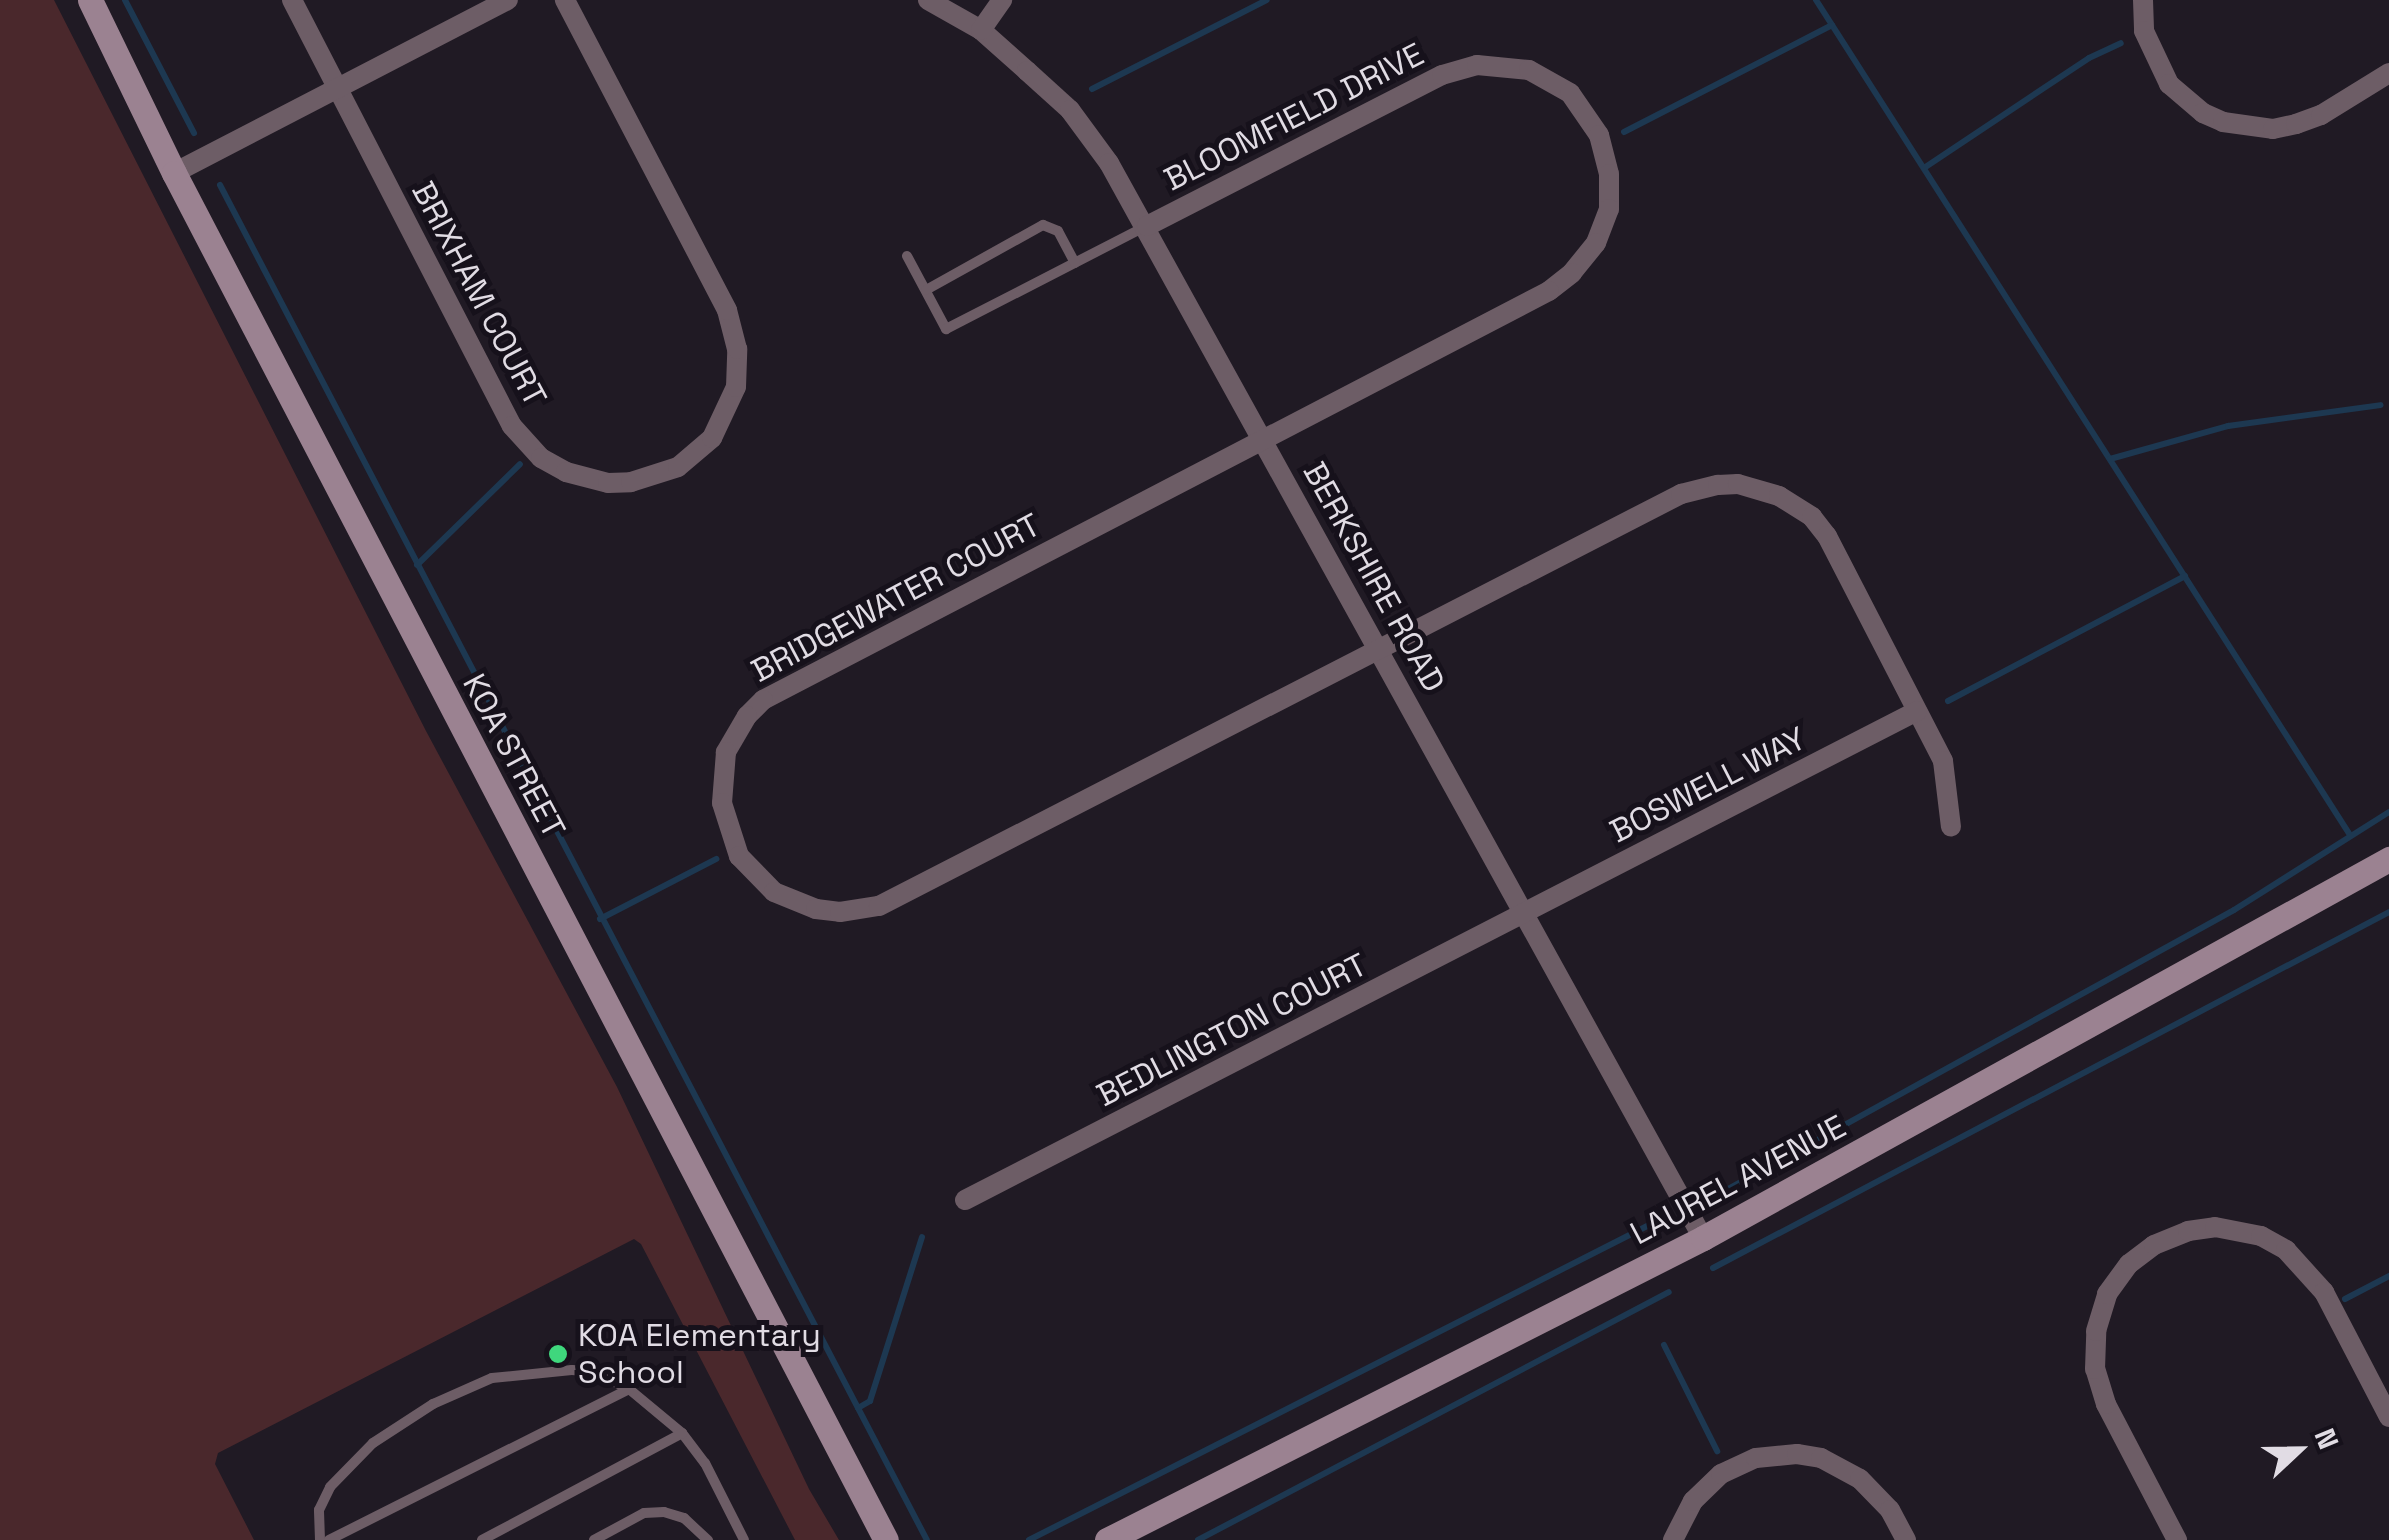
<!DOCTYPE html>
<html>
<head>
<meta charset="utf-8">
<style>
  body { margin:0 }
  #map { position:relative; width:2389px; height:1540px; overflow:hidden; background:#201a24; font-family:"Space Grotesk",sans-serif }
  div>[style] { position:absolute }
  .green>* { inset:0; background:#4a282c }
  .stream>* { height:6px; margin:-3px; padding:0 3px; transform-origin:3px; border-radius:3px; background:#1d3851 }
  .service>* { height:10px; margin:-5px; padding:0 5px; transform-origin:5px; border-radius:5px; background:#6d5d66 }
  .minor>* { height:20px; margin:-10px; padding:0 10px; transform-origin:10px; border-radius:10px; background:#6d5d66 }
  .secondary>* { height:25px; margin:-12.5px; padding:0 12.5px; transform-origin:12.5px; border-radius:12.5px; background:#9b8291 }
  .dots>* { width:28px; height:28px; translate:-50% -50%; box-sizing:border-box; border:5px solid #16111b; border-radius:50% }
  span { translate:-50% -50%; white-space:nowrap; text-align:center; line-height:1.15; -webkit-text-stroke:10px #16111b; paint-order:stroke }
  .street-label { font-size:32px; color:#e1dce4 }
  .poi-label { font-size:32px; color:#e1dce4 }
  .left { translate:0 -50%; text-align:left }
  .north { position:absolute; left:2249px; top:1400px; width:100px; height:100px; -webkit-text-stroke:8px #16111b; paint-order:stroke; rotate:68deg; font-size:28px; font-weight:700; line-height:40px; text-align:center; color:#e1dce4 }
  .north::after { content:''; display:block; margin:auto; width:35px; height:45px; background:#e1dce4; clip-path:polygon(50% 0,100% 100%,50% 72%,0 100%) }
</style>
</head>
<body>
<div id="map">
  <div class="green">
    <i style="clip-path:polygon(0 0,54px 0,426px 731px,617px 1087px,809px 1489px,839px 1540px,795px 1540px,641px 1244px,634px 1239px,218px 1453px,215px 1464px,254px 1540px,0 1540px)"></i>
  </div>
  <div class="stream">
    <i style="left:125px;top:0;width:150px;rotate:62.6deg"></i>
    <i style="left:1816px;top:0;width:991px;rotate:57.4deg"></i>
    <i style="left:1092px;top:89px;width:196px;rotate:-27deg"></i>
    <i style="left:1624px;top:132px;width:234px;rotate:-27.2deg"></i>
    <i style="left:1924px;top:168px;width:198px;rotate:-33.7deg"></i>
    <i style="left:2089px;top:58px;width:35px;rotate:-25deg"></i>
    <i style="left:220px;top:185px;width:1528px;rotate:62.45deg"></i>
    <i style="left:2110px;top:459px;width:123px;rotate:-15.6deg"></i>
    <i style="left:2228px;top:426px;width:154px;rotate:-7.8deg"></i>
    <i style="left:417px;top:565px;width:144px;rotate:-44.4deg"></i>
    <i style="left:1948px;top:701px;width:268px;rotate:-27.8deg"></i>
    <i style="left:600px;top:919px;width:131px;rotate:-27.3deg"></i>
    <i style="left:1712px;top:1198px;width:596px;rotate:-28.89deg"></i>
    <i style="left:2234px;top:910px;width:183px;rotate:-32.3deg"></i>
    <i style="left:1713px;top:1268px;width:764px;rotate:-27.77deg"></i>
    <i style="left:2345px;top:1299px;width:50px;rotate:-27.6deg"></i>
    <i style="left:1664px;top:1345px;width:119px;rotate:63.4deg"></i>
    <i style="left:858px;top:1408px;width:14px;rotate:-30deg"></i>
    <i style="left:870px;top:1401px;width:172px;rotate:-72.4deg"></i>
    <i style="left:1029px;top:1540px;width:700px;rotate:-26.93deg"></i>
    <i style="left:1198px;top:1540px;width:532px;rotate:-27.77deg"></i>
  </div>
  <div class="service">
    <i style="left:907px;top:256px;width:83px;rotate:61.9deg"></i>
    <i style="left:946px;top:329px;width:225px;rotate:-27.2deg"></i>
    <i style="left:926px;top:290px;width:134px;rotate:-29.1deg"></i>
    <i style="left:1043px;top:225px;width:16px;rotate:22deg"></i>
    <i style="left:1058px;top:231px;width:36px;rotate:62deg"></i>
    <i style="left:320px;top:1540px;width:30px;rotate:-92deg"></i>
    <i style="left:319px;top:1510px;width:25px;rotate:-64deg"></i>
    <i style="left:330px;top:1487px;width:62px;rotate:-45.7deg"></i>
    <i style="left:373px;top:1443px;width:72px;rotate:-33deg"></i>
    <i style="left:433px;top:1404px;width:64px;rotate:-23.8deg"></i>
    <i style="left:492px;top:1378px;width:80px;rotate:-5.7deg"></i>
    <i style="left:572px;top:1370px;width:21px;rotate:5deg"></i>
    <i style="left:593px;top:1372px;width:40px;rotate:25deg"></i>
    <i style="left:629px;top:1389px;width:69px;rotate:39.7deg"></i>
    <i style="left:682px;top:1433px;width:38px;rotate:53deg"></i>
    <i style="left:705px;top:1463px;width:86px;rotate:63.1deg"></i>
    <i style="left:329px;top:1540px;width:336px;rotate:-26.7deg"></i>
    <i style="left:482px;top:1540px;width:227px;rotate:-28.1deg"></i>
    <i style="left:594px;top:1540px;width:57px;rotate:-28.4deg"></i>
    <i style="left:644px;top:1513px;width:20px;rotate:-3deg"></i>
    <i style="left:664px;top:1512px;width:21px;rotate:17deg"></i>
    <i style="left:684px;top:1518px;width:33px;rotate:43deg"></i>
  </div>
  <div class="minor">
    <i style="left:292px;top:0;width:479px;rotate:62.7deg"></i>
    <i style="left:512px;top:426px;width:43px;rotate:47.8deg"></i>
    <i style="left:541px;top:458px;width:29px;rotate:29deg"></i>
    <i style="left:566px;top:472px;width:43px;rotate:14.7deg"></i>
    <i style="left:608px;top:483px;width:23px;rotate:-2deg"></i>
    <i style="left:631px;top:482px;width:49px;rotate:-17.7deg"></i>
    <i style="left:678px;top:467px;width:45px;rotate:-40.5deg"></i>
    <i style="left:712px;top:438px;width:56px;rotate:-64.8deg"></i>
    <i style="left:736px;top:387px;width:38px;rotate:-88deg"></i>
    <i style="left:737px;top:349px;width:40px;rotate:-104.4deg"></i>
    <i style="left:727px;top:310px;width:350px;rotate:-117.6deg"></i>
    <i style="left:928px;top:0;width:61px;rotate:29.5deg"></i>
    <i style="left:981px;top:30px;width:62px;rotate:41.7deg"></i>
    <i style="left:1027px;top:71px;width:58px;rotate:42.2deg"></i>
    <i style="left:1070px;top:110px;width:66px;rotate:53.7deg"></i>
    <i style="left:1109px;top:163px;width:1228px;rotate:61.08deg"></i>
    <i style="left:2143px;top:0;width:31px;rotate:88deg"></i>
    <i style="left:2144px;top:31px;width:59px;rotate:64.7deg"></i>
    <i style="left:2169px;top:84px;width:45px;rotate:40.5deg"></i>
    <i style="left:2203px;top:113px;width:22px;rotate:24deg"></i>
    <i style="left:2223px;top:122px;width:50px;rotate:8deg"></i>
    <i style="left:2273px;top:129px;width:24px;rotate:-12deg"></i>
    <i style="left:2296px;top:124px;width:27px;rotate:-20deg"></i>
    <i style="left:2321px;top:115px;width:80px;rotate:-31.7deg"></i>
    <i style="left:981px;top:30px;width:37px;rotate:-55deg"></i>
    <i style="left:174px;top:173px;width:376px;rotate:-27.4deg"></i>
    <i style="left:1147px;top:226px;width:331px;rotate:-27.1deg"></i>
    <i style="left:1442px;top:75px;width:36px;rotate:-16deg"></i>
    <i style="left:1477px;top:65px;width:52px;rotate:5.5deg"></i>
    <i style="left:1529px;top:70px;width:47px;rotate:29.3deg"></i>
    <i style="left:1570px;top:93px;width:51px;rotate:55.4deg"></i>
    <i style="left:1599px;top:135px;width:40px;rotate:75.6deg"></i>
    <i style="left:1609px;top:174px;width:35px;rotate:90deg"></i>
    <i style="left:1609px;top:209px;width:36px;rotate:111deg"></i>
    <i style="left:1596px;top:243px;width:38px;rotate:129deg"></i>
    <i style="left:1572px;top:273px;width:29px;rotate:142deg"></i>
    <i style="left:1549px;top:291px;width:886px;rotate:152.51deg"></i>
    <i style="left:763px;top:700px;width:23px;rotate:135deg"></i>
    <i style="left:747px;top:716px;width:42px;rotate:120.3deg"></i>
    <i style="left:726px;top:752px;width:51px;rotate:94.5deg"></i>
    <i style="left:722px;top:803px;width:56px;rotate:72.2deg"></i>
    <i style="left:739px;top:856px;width:50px;rotate:45.8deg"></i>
    <i style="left:774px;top:892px;width:45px;rotate:22deg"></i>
    <i style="left:816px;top:909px;width:24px;rotate:7deg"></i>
    <i style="left:840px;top:912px;width:39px;rotate:-9deg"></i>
    <i style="left:879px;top:906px;width:902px;rotate:-27.19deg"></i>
    <i style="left:1681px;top:494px;width:38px;rotate:-14deg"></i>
    <i style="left:1718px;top:485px;width:20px;rotate:-3deg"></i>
    <i style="left:1738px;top:484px;width:43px;rotate:16.3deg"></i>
    <i style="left:1779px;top:496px;width:39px;rotate:32deg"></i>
    <i style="left:1812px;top:517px;width:24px;rotate:52deg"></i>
    <i style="left:1827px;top:536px;width:253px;rotate:62.7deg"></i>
    <i style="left:1943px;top:761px;width:66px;rotate:83.1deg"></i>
    <i style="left:965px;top:1200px;width:1070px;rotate:-27.19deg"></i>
    <i style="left:1673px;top:1540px;width:44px;rotate:-62.9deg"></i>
    <i style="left:1693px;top:1501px;width:39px;rotate:-44deg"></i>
    <i style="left:1721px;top:1474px;width:38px;rotate:-25deg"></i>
    <i style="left:1756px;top:1458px;width:41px;rotate:-5.6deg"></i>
    <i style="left:1797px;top:1454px;width:24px;rotate:9deg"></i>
    <i style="left:1821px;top:1458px;width:44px;rotate:28.3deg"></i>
    <i style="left:1860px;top:1479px;width:43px;rotate:45.9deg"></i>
    <i style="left:1890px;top:1510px;width:34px;rotate:62deg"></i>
    <i style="left:2177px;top:1540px;width:153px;rotate:-117.6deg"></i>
    <i style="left:2106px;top:1404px;width:37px;rotate:-107deg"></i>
    <i style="left:2095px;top:1369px;width:38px;rotate:-88deg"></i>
    <i style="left:2096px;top:1331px;width:39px;rotate:-73deg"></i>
    <i style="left:2107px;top:1294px;width:37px;rotate:-54deg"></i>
    <i style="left:2129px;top:1264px;width:31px;rotate:-37deg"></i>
    <i style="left:2154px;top:1245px;width:37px;rotate:-22deg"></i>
    <i style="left:2188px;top:1231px;width:27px;rotate:-8deg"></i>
    <i style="left:2215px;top:1227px;width:47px;rotate:11.1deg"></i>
    <i style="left:2261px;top:1236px;width:29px;rotate:29deg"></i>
    <i style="left:2286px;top:1250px;width:57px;rotate:47.9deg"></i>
    <i style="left:2324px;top:1292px;width:141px;rotate:62.5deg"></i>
  </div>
  <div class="secondary">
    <i style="left:90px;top:0;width:192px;rotate:64.1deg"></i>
    <i style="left:174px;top:173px;width:1541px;rotate:62.49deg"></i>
    <i style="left:1107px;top:1540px;width:668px;rotate:-26.87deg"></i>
    <i style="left:1703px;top:1238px;width:784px;rotate:-28.92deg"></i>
  </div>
  <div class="dots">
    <i style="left:558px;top:1354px;background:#3fd77d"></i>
  </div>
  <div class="street-label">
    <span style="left:1294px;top:117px;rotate:-27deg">BLOOMFIELD DRIVE</span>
    <span style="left:479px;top:294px;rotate:62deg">BRIXHAM COURT</span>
    <span style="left:1374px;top:577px;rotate:61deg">BERKSHIRE ROAD</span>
    <span style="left:896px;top:598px;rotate:-28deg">BRIDGEWATER COURT</span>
    <span style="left:514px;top:756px;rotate:62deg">KOA STREET</span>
    <span style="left:1708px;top:785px;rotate:-27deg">BOSWELL WAY</span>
    <span style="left:1232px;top:1030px;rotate:-27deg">BEDLINGTON COURT</span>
    <span style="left:1738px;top:1180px;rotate:-28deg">LAUREL AVENUE</span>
  </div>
  <div class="poi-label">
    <span class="left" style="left:578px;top:1354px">KOA Elementary<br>School</span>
  </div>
  <div class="north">N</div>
</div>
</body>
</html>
